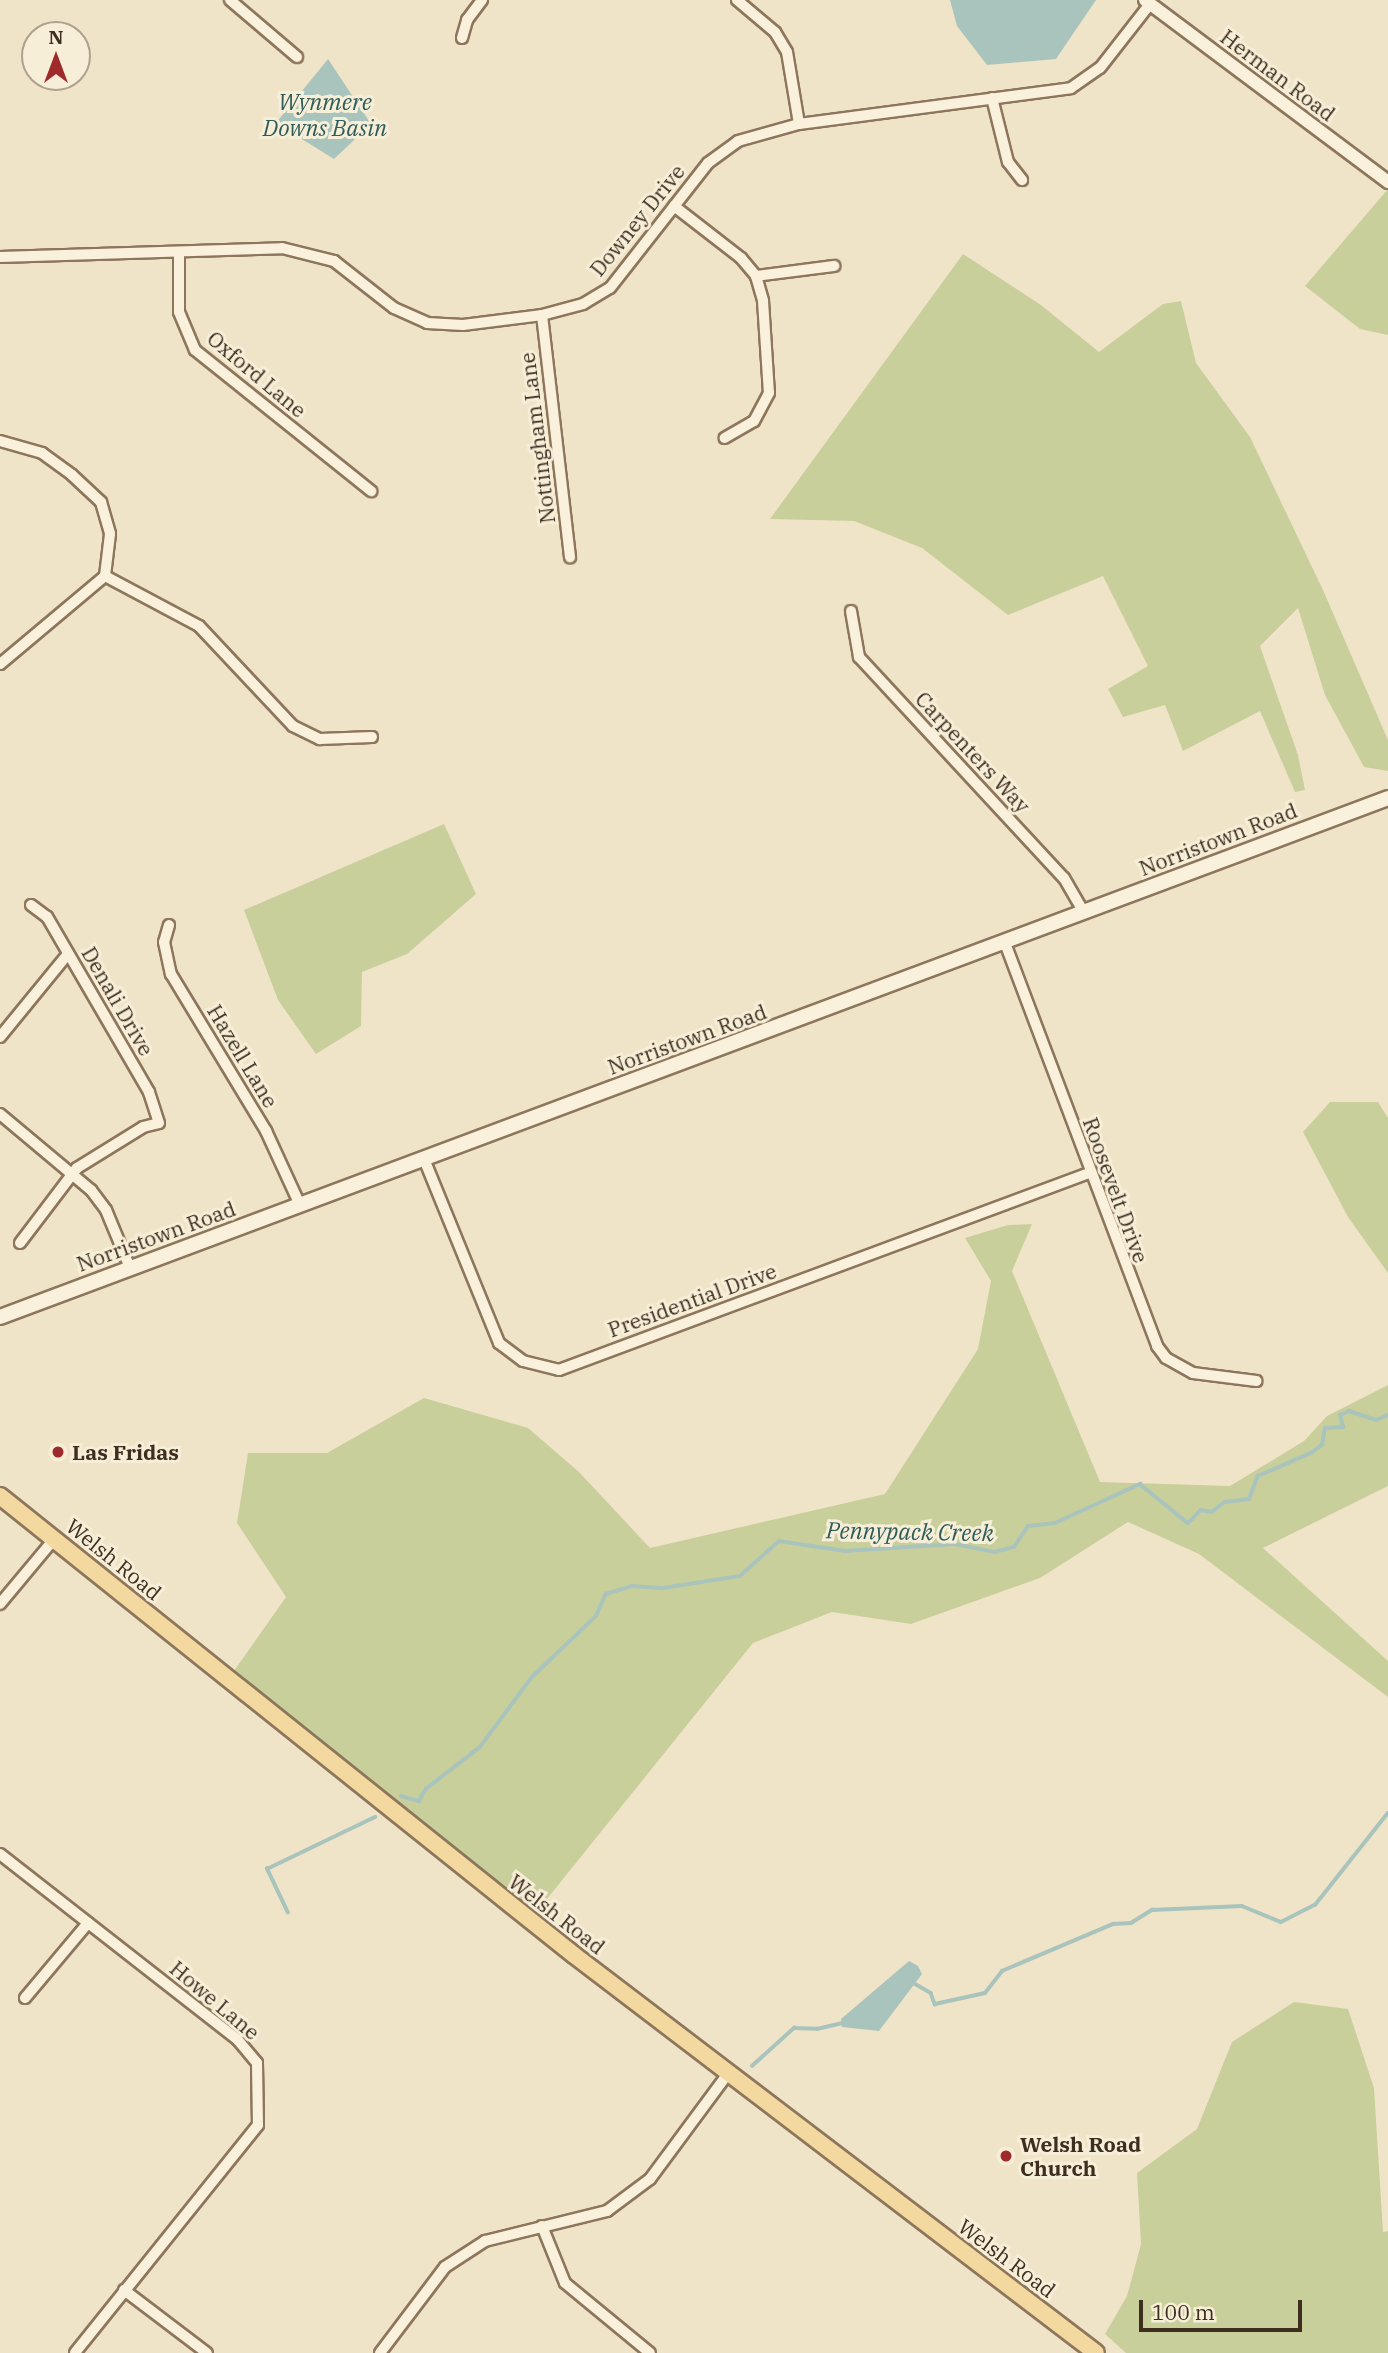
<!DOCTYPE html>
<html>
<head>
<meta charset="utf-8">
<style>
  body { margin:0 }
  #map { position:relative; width:1388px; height:2353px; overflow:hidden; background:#f0e4c8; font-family:"IBM Plex Serif",serif }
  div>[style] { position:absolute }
  .green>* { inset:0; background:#c9cf9b }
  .water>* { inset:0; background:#a9c4bc }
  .stream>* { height:3.5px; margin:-1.75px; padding:0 1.75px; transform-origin:1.75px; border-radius:1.75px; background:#a9c4bc }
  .roads { filter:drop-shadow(2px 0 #8d765c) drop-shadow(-2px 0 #8d765c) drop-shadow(0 2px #8d765c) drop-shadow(0 -2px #8d765c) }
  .minor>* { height:10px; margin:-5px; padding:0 5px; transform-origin:5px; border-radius:5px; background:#faf1dc }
  .tertiary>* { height:12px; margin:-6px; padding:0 6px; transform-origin:6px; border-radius:6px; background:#faf1dc }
  .secondary>* { height:14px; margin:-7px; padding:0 7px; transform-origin:7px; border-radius:7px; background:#faf1dc }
  .primary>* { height:16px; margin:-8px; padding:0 8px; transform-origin:8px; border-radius:8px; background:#f3d9a0 }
  .dots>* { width:19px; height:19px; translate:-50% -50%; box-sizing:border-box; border:4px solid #f7eed8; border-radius:50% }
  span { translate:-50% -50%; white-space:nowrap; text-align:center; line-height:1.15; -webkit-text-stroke:6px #f7eed8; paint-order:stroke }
  .street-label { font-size:21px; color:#3d2e20 }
  .poi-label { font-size:21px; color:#3d2e20; font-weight:700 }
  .left { translate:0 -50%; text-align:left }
  .water-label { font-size:23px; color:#2f5d5a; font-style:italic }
  .north { position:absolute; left:21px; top:21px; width:70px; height:70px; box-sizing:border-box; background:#f7eed8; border:2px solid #ada18e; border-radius:50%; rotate:0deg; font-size:19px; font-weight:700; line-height:28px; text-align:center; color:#3d2e20 }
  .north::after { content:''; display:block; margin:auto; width:24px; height:32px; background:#9e2a2b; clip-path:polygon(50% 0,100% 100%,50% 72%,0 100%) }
  .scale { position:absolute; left:1139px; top:2300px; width:163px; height:32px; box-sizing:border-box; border:4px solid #3d2e20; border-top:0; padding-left:9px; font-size:21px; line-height:24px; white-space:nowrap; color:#3d2e20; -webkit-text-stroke:5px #f7eed8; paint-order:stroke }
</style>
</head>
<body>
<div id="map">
  <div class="green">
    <i style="clip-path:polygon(1388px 189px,1388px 335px,1360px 329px,1305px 286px)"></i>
    <i style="clip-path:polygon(963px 254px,1041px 305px,1099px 352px,1163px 304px,1181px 301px,1196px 363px,1250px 437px,1323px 590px,1388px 740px,1388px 771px,1364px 767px,1325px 695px,1298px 608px,1260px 646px,1298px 755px,1305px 790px,1295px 792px,1260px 711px,1183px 751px,1165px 705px,1123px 717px,1108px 689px,1148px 666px,1103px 576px,1008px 615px,922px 548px,854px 521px,770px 519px)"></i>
    <i style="clip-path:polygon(444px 824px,476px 894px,407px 954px,362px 972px,361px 1026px,316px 1054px,278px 1000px,244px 910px)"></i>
    <i style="clip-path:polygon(1330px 1102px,1378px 1102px,1388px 1118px,1388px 1273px,1348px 1217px,1303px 1132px)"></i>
    <i style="clip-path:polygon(1032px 1224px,1012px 1271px,1100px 1482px,1230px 1486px,1304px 1441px,1327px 1416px,1388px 1385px,1388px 1486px,1263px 1548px,1388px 1661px,1388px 1697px,1199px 1554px,1128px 1522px,1040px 1578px,911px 1624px,832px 1612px,753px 1643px,530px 1920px,229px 1678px,286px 1597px,237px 1523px,248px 1453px,327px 1453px,424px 1398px,528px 1428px,579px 1472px,650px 1548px,885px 1494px,978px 1349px,991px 1281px,965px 1238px,1008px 1225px)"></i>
    <i style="clip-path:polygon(1294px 2002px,1348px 2009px,1374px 2088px,1383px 2232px,1388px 2231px,1388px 2353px,1126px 2353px,1105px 2334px,1127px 2296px,1141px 2244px,1137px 2173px,1197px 2129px,1232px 2042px)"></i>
  </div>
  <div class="water">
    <i style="clip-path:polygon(950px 0,1096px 0,1056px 59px,987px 65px,957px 26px)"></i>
    <i style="clip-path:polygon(328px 59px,371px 124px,334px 159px,276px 123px)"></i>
    <i style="clip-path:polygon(909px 1961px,918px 1966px,922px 1974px,879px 2031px,842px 2027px,841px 2019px)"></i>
  </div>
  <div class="stream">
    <i style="left:401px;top:1796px;width:19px;rotate:16deg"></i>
    <i style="left:419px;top:1801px;width:14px;rotate:-60deg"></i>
    <i style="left:426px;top:1789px;width:68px;rotate:-37.9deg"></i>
    <i style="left:480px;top:1747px;width:87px;rotate:-53.4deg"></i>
    <i style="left:532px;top:1677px;width:88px;rotate:-43.6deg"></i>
    <i style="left:596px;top:1616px;width:24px;rotate:-66deg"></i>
    <i style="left:606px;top:1594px;width:27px;rotate:-17deg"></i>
    <i style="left:632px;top:1586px;width:31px;rotate:4deg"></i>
    <i style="left:663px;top:1588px;width:78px;rotate:-8.9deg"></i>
    <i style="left:740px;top:1576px;width:52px;rotate:-41.9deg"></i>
    <i style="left:779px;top:1541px;width:67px;rotate:8.6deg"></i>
    <i style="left:845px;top:1551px;width:110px;rotate:-3.6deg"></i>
    <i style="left:955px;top:1544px;width:41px;rotate:11.3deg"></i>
    <i style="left:995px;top:1552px;width:20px;rotate:-15deg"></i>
    <i style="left:1014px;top:1547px;width:25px;rotate:-56deg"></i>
    <i style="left:1028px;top:1526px;width:27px;rotate:-6deg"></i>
    <i style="left:1055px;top:1523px;width:94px;rotate:-24.6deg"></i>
    <i style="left:1140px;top:1484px;width:62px;rotate:39.1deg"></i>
    <i style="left:1188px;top:1523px;width:18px;rotate:-45deg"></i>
    <i style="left:1201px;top:1510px;width:11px;rotate:10deg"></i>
    <i style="left:1212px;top:1512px;width:16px;rotate:-38deg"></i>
    <i style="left:1225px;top:1502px;width:24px;rotate:-7deg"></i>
    <i style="left:1249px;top:1499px;width:25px;rotate:-69deg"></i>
    <i style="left:1258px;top:1476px;width:58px;rotate:-23.5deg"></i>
    <i style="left:1311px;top:1453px;width:14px;rotate:-36deg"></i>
    <i style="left:1322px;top:1445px;width:17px;rotate:-80deg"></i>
    <i style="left:1325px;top:1428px;width:18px;rotate:-3deg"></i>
    <i style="left:1343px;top:1427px;width:12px;rotate:-104deg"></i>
    <i style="left:1340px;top:1415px;width:10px;rotate:-24deg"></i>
    <i style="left:1349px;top:1411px;width:28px;rotate:18deg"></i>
    <i style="left:1376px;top:1420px;width:13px;rotate:-23deg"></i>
    <i style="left:288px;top:1913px;width:49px;rotate:-115.5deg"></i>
    <i style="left:267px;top:1869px;width:120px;rotate:-25.7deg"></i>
    <i style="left:912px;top:1982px;width:22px;rotate:30deg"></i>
    <i style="left:931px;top:1993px;width:12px;rotate:70deg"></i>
    <i style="left:935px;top:2004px;width:51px;rotate:-12.4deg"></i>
    <i style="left:985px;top:1993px;width:28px;rotate:-52deg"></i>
    <i style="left:1002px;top:1971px;width:121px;rotate:-22.9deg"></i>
    <i style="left:1113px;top:1924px;width:18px;rotate:-3deg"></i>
    <i style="left:1131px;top:1923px;width:25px;rotate:-32deg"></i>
    <i style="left:1152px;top:1910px;width:90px;rotate:-2.5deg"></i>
    <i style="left:1242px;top:1906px;width:42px;rotate:22.3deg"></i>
    <i style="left:1281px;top:1922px;width:38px;rotate:-27deg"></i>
    <i style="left:1315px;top:1905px;width:117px;rotate:-51.6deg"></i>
    <i style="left:752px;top:2066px;width:57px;rotate:-42.1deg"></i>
    <i style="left:794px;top:2028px;width:23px;rotate:2deg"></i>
    <i style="left:817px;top:2029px;width:27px;rotate:-13deg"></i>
  </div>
  <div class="roads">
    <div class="minor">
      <i style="left:230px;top:0;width:88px;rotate:40.4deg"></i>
      <i style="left:737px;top:0;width:50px;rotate:40.1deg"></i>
      <i style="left:775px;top:32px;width:23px;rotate:59deg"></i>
      <i style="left:787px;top:52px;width:73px;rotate:80.5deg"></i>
      <i style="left:462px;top:38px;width:19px;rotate:-74deg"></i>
      <i style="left:467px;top:20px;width:25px;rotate:-53deg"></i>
      <i style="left:992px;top:98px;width:66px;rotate:76deg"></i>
      <i style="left:1008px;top:162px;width:23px;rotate:52deg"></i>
      <i style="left:674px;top:206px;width:85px;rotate:37.8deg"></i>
      <i style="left:741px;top:258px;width:23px;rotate:50deg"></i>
      <i style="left:756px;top:276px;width:26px;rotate:74deg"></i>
      <i style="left:763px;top:301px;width:92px;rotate:86.3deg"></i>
      <i style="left:769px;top:393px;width:32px;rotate:118deg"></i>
      <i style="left:754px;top:421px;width:34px;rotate:150deg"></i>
      <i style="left:179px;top:253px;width:59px;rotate:90deg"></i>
      <i style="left:179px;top:312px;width:41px;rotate:67.2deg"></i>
      <i style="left:195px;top:350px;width:226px;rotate:38.7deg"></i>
      <i style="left:0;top:257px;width:282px;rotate:-1.8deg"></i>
      <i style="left:282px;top:248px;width:54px;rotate:14deg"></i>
      <i style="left:334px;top:261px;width:76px;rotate:38.1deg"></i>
      <i style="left:394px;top:308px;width:36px;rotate:24deg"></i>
      <i style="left:427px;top:323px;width:36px;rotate:3deg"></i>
      <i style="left:463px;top:325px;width:80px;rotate:-7.2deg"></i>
      <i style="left:542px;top:315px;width:42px;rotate:-15deg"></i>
      <i style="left:583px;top:304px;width:31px;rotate:-31deg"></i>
      <i style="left:610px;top:288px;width:159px;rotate:-51.9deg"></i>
      <i style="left:708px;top:163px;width:37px;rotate:-36deg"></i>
      <i style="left:738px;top:141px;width:63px;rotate:-15.6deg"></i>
      <i style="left:799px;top:124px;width:274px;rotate:-7.5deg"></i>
      <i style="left:1071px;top:88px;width:35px;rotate:-35deg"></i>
      <i style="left:1100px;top:68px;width:81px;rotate:-52deg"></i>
      <i style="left:756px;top:276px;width:79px;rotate:-7.3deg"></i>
      <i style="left:542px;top:315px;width:244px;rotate:83.4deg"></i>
      <i style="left:0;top:441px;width:44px;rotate:15.9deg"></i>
      <i style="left:42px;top:453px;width:37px;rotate:36deg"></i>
      <i style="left:72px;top:475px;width:40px;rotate:43deg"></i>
      <i style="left:101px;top:502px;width:33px;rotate:74deg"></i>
      <i style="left:110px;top:534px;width:42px;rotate:96.8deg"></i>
      <i style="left:105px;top:576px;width:137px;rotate:140deg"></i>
      <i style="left:105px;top:576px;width:106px;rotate:28deg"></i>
      <i style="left:199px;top:626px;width:137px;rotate:46.8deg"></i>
      <i style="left:293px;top:726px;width:30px;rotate:26deg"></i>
      <i style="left:320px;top:739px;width:52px;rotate:-2.2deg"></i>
      <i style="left:851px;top:611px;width:47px;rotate:80.1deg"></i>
      <i style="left:859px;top:657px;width:301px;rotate:47.2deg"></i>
      <i style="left:1064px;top:878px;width:39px;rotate:60deg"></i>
      <i style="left:169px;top:925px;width:18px;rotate:106deg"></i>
      <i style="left:164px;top:942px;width:33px;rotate:78deg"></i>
      <i style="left:171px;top:974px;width:184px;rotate:58.8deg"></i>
      <i style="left:266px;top:1131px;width:81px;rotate:65.3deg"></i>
      <i style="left:1005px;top:943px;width:431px;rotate:69.3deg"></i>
      <i style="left:1157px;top:1346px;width:15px;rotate:53deg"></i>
      <i style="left:1166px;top:1358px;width:31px;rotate:29deg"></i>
      <i style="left:1193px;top:1373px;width:64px;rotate:7.2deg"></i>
      <i style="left:0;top:1037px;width:107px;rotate:-50.7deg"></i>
      <i style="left:0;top:1114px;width:119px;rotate:39.9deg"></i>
      <i style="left:91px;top:1190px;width:25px;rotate:53deg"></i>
      <i style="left:106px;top:1210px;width:63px;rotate:67.5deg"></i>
      <i style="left:424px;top:1159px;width:199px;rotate:67.8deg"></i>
      <i style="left:499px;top:1343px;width:30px;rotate:37deg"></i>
      <i style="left:523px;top:1361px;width:37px;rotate:14deg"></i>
      <i style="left:559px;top:1370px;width:565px;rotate:-20.39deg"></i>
      <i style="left:20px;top:1243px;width:94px;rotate:-52.8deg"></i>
      <i style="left:77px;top:1168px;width:78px;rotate:-31.8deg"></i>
      <i style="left:143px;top:1127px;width:16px;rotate:-14deg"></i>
      <i style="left:159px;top:1123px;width:33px;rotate:-108deg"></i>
      <i style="left:149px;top:1092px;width:203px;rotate:-120.2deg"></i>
      <i style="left:47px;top:917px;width:20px;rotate:-143deg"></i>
      <i style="left:0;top:1604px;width:86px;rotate:-50.2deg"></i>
      <i style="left:0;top:1854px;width:301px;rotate:38deg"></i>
      <i style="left:237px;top:2039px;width:31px;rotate:50deg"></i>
      <i style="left:257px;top:2063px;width:62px;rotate:89.1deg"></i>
      <i style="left:258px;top:2125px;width:292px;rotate:128.8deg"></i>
      <i style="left:25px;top:1998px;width:98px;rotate:-50deg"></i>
      <i style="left:542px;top:2226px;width:61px;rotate:68deg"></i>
      <i style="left:565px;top:2283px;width:110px;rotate:39.5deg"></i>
      <i style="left:124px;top:2290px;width:104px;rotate:37.2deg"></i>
      <i style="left:380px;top:2353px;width:108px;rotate:-52.9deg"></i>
      <i style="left:445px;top:2267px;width:48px;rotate:-33deg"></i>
      <i style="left:485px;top:2241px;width:126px;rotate:-13.8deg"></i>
      <i style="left:607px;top:2211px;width:54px;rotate:-36.7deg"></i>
      <i style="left:650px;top:2179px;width:134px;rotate:-53.5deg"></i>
    </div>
    <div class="tertiary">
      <i style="left:1145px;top:0;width:304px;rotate:36.8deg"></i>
    </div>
    <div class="secondary">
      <i style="left:0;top:1317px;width:1482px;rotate:-20.5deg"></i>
    </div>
    <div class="primary">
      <i style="left:0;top:1496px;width:735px;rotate:38.65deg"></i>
      <i style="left:574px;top:1955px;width:656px;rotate:37.32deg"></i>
    </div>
  </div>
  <div class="dots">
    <i style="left:58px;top:1452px;background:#9e2a2b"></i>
    <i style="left:1006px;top:2156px;background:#9e2a2b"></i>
  </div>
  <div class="street-label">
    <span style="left:1278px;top:75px;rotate:37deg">Herman Road</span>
    <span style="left:637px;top:220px;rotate:-51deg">Downey Drive</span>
    <span style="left:257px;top:374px;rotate:40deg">Oxford Lane</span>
    <span style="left:537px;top:438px;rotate:-97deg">Nottingham Lane</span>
    <span style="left:973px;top:752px;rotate:47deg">Carpenters Way</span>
    <span style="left:1218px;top:839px;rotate:-21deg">Norristown Road</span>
    <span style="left:118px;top:1001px;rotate:60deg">Denali Drive</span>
    <span style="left:687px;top:1039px;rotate:-20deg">Norristown Road</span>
    <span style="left:243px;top:1056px;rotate:59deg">Hazell Lane</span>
    <span style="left:1116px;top:1190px;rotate:70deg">Roosevelt Drive</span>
    <span style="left:156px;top:1236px;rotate:-20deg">Norristown Road</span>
    <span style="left:692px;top:1300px;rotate:-20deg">Presidential Drive</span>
    <span style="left:114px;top:1559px;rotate:39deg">Welsh Road</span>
    <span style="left:557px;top:1914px;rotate:38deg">Welsh Road</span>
    <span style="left:215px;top:2000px;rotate:40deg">Howe Lane</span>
    <span style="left:1007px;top:2258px;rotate:37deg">Welsh Road</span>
  </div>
  <div class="poi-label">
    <span class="left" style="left:72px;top:1452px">Las Fridas</span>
    <span class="left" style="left:1020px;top:2156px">Welsh Road<br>Church</span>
  </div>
  <div class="water-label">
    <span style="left:325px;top:114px">Wynmere<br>Downs Basin</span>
    <span style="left:910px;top:1531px;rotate:1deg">Pennypack Creek</span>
  </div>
  <div class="north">N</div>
  <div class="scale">100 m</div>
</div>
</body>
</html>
